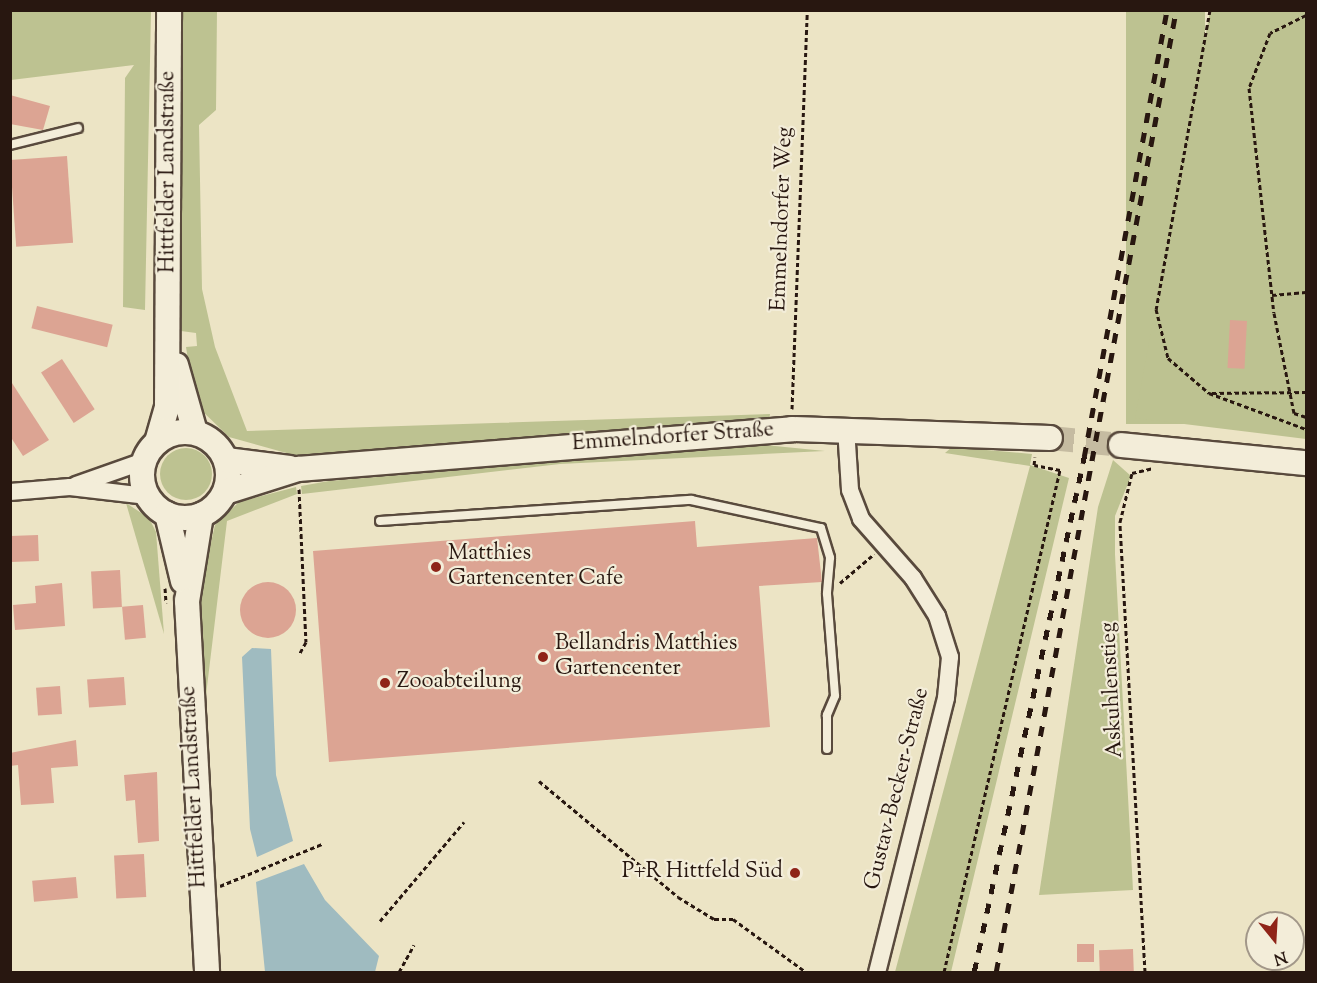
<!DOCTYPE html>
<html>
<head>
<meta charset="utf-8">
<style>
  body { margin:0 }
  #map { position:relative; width:1317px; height:983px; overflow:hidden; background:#ece4c5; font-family:"Sorts Mill Goudy",serif }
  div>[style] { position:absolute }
  .green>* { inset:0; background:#bdc291; transform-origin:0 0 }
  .round { border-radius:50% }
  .water>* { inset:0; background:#9fbbc0 }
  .building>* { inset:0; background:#dca493; transform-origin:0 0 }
  .secondary-tunnel>* { height:24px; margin-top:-12px; transform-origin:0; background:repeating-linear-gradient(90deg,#c5bba1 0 24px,transparent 0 36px) }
  .path>* { height:3px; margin-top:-1.5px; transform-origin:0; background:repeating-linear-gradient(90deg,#281710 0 4.5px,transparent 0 7.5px) }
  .roads { filter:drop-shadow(2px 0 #594a3d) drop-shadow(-2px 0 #594a3d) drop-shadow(0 2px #594a3d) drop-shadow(0 -2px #594a3d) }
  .lane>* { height:8px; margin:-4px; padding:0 4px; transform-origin:4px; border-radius:4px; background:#f3edd9 }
  .street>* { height:16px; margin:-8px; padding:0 8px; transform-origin:8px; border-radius:8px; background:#f3edd9 }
  .secondary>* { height:24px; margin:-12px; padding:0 12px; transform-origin:12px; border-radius:12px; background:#f3edd9 }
  .secondary>.ring { margin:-12px; padding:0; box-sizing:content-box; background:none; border:24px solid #f3edd9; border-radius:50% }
  .rail>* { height:4.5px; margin-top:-2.25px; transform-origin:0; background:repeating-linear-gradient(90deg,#281710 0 10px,transparent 0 20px) }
  .dots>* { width:16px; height:16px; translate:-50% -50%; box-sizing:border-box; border:3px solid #f3edd9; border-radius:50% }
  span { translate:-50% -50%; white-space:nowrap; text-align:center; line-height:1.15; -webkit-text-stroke:4.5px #f3edd9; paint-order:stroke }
  .street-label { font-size:22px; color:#281710 }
  .poi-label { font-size:22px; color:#281710 }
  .left { translate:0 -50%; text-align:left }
  .right { translate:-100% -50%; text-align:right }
  .frame { position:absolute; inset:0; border:12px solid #281710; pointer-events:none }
  .north { position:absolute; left:1245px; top:911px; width:60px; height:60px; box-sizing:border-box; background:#f3edd9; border:2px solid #a29789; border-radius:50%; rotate:162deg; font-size:16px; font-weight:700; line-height:24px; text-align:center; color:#281710 }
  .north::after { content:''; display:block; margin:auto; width:21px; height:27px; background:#8f2418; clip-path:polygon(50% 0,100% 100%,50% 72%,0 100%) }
</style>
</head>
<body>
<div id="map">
  <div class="green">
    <i style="clip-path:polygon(10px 11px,151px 11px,145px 310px,123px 307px,125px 78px,134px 65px,11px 80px)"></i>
    <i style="clip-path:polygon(179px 11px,217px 11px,216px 110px,199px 125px,202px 289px,215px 347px,247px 431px,770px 414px,769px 421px,308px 459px,229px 437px,195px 404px,186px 347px,197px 346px,196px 333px,181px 331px)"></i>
    <i style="left:1126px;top:11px;width:79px;height:413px"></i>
    <i style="clip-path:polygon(1210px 11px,1306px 11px,1306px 439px,1135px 418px)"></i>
    <i style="clip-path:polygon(765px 445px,825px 451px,560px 464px,302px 494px,301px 486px,329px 481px)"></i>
    <i style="clip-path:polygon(952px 447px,1032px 454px,1030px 465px,1069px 478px,951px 972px,895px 972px,1030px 466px,945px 453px)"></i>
    <i class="round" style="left:160px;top:448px;width:52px;height:52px"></i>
    <i style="clip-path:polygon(1113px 460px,1131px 476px,1115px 516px,1115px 554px,1133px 890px,1039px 895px,1098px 507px)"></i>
    <i style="clip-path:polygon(296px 487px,297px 494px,227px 521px,203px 720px,200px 547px,210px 547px,215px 525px,239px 502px)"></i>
    <i style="clip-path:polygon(126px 503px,149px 518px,156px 532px,164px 634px)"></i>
  </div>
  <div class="water">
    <i style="clip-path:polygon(252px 648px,271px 649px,276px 775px,293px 841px,257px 857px,250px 829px,242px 657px)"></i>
    <i style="clip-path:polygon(304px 864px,325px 900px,379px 956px,375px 972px,265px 972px,256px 882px)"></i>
  </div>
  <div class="building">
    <i style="clip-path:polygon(10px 95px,50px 106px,43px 130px,10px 124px)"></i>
    <i style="left:67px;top:156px;width:87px;height:57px;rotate:86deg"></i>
    <i style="left:37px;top:306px;width:78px;height:23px;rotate:14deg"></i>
    <i style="left:1230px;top:320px;width:17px;height:48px;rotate:3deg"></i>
    <i style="left:62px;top:359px;width:60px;height:25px;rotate:57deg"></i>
    <i style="clip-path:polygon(10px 380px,49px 440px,23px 456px,10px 436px)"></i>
    <i style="clip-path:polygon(695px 521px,697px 547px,817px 538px,822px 582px,759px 586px,770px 727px,329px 762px,313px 551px)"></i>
    <i style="left:38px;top:535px;width:26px;height:28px;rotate:88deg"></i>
    <i style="left:120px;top:570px;width:37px;height:29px;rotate:87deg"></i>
    <i class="round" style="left:240px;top:582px;width:56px;height:56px"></i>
    <i style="clip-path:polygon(62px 583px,65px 626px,15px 630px,13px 605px,36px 603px,35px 586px)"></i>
    <i style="left:143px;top:605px;width:33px;height:21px;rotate:85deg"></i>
    <i style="left:124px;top:677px;width:28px;height:37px;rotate:86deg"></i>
    <i style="left:60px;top:686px;width:28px;height:24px;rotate:86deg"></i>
    <i style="clip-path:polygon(76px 740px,78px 766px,51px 768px,54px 803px,21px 805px,18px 765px,10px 766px,10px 753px)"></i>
    <i style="clip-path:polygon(157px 772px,159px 841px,138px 843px,135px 800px,126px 801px,124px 775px)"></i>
    <i style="left:144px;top:854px;width:43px;height:30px;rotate:87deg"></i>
    <i style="left:76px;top:877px;width:21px;height:44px;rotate:85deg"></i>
    <i style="left:1077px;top:944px;width:17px;height:18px"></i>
    <i style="left:1133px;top:949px;width:23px;height:34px;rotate:88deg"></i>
  </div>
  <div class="secondary-tunnel">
    <i style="left:1050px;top:438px;width:71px;rotate:5.6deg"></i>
  </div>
  <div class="path">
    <i style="left:1210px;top:10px;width:304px;rotate:100.2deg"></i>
    <i style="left:1156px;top:309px;width:50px;rotate:76.2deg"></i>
    <i style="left:1168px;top:358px;width:54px;rotate:40.5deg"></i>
    <i style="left:1209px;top:393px;width:103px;rotate:20.4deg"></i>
    <i style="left:1306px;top:15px;width:40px;rotate:153.4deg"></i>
    <i style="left:1270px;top:33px;width:59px;rotate:110.9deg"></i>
    <i style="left:1249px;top:88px;width:226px;rotate:83.7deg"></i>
    <i style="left:1274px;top:313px;width:102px;rotate:78.7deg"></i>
    <i style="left:1294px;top:413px;width:13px;rotate:18deg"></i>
    <i style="left:1272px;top:295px;width:34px;rotate:-5deg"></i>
    <i style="left:1212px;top:393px;width:94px;rotate:-0.6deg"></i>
    <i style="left:792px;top:409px;width:399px;rotate:-87.8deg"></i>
    <i style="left:214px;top:430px;width:15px;rotate:53deg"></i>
    <i style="left:299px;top:489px;width:153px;rotate:87.4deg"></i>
    <i style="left:306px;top:642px;width:13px;rotate:119deg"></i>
    <i style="left:840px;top:583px;width:45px;rotate:-40.5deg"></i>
    <i style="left:165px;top:588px;width:15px;rotate:86deg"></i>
    <i style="left:539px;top:781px;width:181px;rotate:39.8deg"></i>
    <i style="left:678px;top:897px;width:42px;rotate:31.4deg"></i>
    <i style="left:714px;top:919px;width:19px"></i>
    <i style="left:733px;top:919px;width:90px;rotate:36deg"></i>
    <i style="left:220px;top:886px;width:110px;rotate:-22.4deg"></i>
    <i style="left:380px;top:921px;width:130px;rotate:-49.7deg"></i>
    <i style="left:399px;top:972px;width:31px;rotate:-61deg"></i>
    <i style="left:944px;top:972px;width:515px;rotate:-76.99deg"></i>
    <i style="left:1060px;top:470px;width:26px;rotate:-169deg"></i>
    <i style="left:1034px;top:465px;width:8px;rotate:-83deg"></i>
    <i style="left:1145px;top:972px;width:451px;rotate:-93.2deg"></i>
    <i style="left:1120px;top:522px;width:50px;rotate:-76.2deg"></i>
    <i style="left:1132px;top:473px;width:22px;rotate:-13deg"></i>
  </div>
  <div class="roads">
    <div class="lane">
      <i style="left:10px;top:145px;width:70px;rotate:-14deg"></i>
      <i style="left:380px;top:521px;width:312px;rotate:-3.9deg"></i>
      <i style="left:691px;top:500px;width:133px;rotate:12.2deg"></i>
      <i style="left:821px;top:528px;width:31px;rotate:73deg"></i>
      <i style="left:830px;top:558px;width:36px;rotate:95deg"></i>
      <i style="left:827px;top:594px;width:102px;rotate:85.5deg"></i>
      <i style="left:835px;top:696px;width:21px;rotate:113deg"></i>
      <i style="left:827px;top:715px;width:34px;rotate:90deg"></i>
    </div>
    <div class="street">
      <i style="left:846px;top:428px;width:62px;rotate:86.3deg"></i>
      <i style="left:850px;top:490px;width:31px;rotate:69deg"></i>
      <i style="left:861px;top:519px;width:79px;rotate:48.6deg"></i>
      <i style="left:913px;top:578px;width:45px;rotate:57.7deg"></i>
      <i style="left:937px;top:616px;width:43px;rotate:72.4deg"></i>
      <i style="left:950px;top:657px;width:41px;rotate:95.6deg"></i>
      <i style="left:946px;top:698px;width:283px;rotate:104.1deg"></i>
      <i style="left:76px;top:485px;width:72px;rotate:-19.4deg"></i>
      <i style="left:10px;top:492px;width:60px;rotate:-4.8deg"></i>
      <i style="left:70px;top:487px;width:78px;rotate:6.7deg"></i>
    </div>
    <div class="secondary">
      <i style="left:176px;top:365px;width:70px;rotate:74.2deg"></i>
      <i class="ring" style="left:142px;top:432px;width:62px;height:62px"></i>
      <i style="left:157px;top:442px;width:35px;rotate:-74deg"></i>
      <i style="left:167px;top:408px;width:398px;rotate:-89.7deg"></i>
      <i style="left:1121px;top:445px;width:186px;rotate:5.6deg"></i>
      <i style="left:226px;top:460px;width:64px;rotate:7.2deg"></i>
      <i style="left:225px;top:492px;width:77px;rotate:-17.5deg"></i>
      <i style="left:298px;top:469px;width:496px;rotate:-4.6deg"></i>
      <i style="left:792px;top:429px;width:258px;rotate:2deg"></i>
      <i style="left:167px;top:514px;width:69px;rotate:76.6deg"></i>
      <i style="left:201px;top:515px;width:87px;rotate:99.2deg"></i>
      <i style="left:187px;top:601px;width:372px;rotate:86.9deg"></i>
    </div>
  </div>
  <div class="rail">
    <i style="left:974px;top:972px;width:527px;rotate:-77.94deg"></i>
    <i style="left:1084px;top:457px;width:455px;rotate:-79.5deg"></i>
    <i style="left:996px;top:972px;width:979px;rotate:-79.4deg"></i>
  </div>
  <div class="dots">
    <i style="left:436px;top:567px;background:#8f2418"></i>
    <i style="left:543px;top:657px;background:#8f2418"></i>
    <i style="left:385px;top:683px;background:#8f2418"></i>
    <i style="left:795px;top:873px;background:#8f2418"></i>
  </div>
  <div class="street-label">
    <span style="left:169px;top:172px;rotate:-90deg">Hittfelder Landstraße</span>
    <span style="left:783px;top:219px;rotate:-88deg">Emmelndorfer Weg</span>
    <span style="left:673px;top:438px;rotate:-4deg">Emmelndorfer Straße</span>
    <span style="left:1113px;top:690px;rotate:-93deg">Askuhlenstieg</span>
    <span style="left:195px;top:787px;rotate:-93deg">Hittfelder Landstraße</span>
    <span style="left:898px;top:789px;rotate:-76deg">Gustav-Becker-Straße</span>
  </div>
  <div class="poi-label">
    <span class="left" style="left:448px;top:567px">Matthies<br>Gartencenter Cafe</span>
    <span class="left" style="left:555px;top:657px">Bellandris Matthies<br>Gartencenter</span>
    <span class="left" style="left:397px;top:683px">Zooabteilung</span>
    <span class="right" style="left:783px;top:873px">P+R Hittfeld Süd</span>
  </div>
  <div class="frame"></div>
  <div class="north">N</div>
</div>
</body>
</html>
